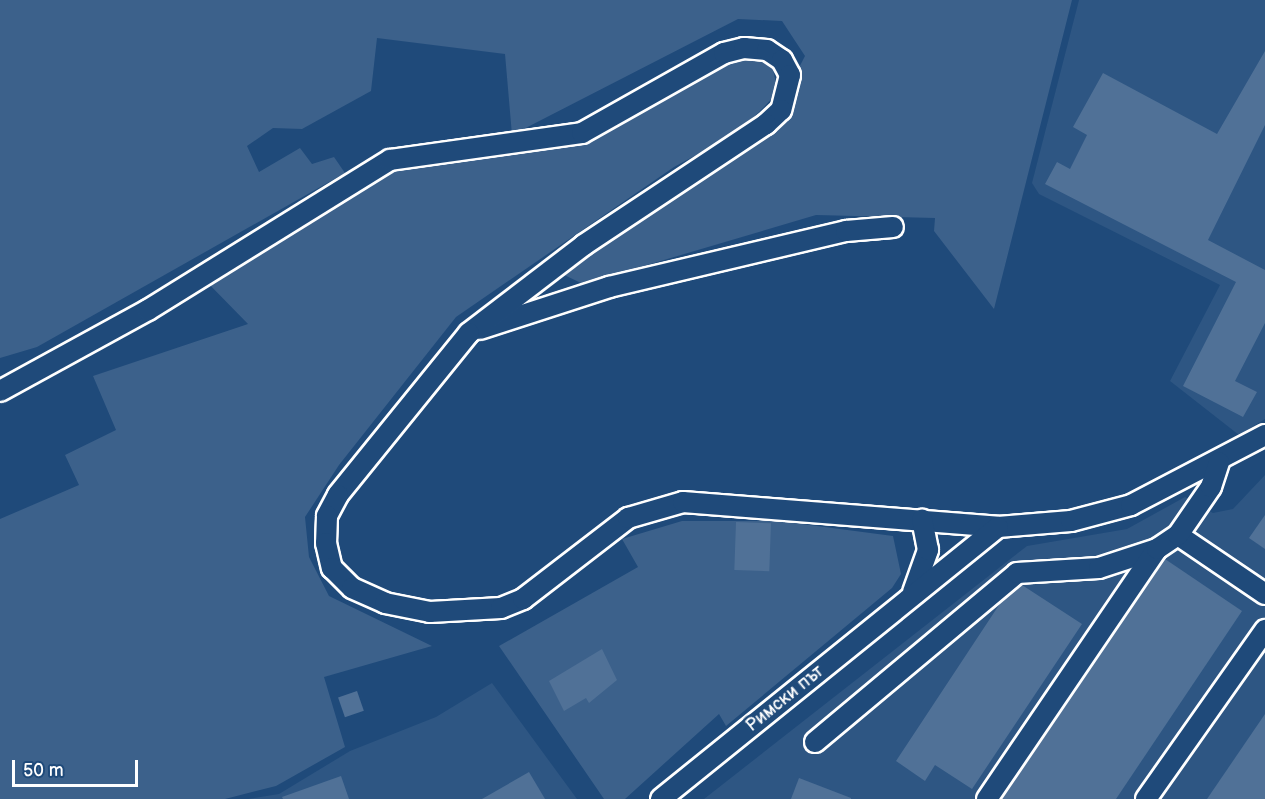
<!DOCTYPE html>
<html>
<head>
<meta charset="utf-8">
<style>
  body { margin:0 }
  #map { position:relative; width:1265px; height:799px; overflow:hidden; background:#1f4a7a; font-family:"Balsamiq Sans",sans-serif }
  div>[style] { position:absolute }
  .built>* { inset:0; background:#2e5683 }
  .green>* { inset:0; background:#3c618b }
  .building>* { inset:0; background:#507197; transform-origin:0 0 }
  .roads { filter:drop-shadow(2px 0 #fff) drop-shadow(-2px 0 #fff) drop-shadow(0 2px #fff) drop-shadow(0 -2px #fff) }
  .minor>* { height:20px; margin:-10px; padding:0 10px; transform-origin:10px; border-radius:10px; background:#1f4a7a }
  span { translate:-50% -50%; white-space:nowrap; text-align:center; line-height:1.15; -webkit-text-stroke:5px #1f4a7a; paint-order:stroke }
  .street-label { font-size:18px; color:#fff }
  .scale { position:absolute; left:12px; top:760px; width:126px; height:27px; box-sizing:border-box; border:3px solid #fff; border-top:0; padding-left:8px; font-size:18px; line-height:21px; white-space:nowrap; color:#fff; -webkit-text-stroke:4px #1f4a7a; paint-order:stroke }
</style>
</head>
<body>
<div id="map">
  <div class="built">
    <i style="clip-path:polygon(1079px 0,1265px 0,1265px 419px,1239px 435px,1170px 381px,1220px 285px,1039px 194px,1032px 183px)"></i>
    <i style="clip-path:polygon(1265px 475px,1265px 799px,704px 799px,1027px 546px,1127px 529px,1185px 497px,1213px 513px,1233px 509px)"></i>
    <i style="clip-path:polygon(492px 683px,577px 799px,248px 799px,279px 794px,350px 751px,436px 717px)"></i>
  </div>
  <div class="green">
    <i style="clip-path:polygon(0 0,1072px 0,994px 309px,934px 231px,935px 218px,816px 215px,583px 284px,554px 270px,774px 116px,805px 56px,782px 21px,738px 19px,512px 135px,505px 54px,377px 38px,371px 91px,302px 129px,273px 128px,247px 146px,259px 172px,300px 148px,312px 164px,334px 157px,345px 173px,37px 347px,0 358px)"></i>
    <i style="clip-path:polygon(740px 55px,771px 61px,778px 92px,742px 130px,674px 167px,456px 317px,339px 465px,305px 517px,309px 557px,329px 596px,432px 646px,324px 677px,345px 747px,276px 786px,225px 799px,0 799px,0 519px,79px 485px,65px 455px,116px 430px,93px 376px,248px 324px,202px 277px,347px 185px,415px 158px,541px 148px,600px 135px)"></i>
    <i style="clip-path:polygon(682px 521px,779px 521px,893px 536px,901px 574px,892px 588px,726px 726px,719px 714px,625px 799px,604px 799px,499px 646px,638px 567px,622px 539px)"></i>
  </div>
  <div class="building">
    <i style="clip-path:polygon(1265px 51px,1265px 125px,1208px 240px,1265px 270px,1265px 323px,1235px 381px,1257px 392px,1243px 417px,1183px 386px,1236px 282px,1045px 184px,1057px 162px,1070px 169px,1087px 135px,1073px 127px,1103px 73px,1217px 134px)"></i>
    <i style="clip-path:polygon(1265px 515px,1265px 549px,1249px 538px)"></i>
    <i style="left:736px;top:522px;width:35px;height:48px;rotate:2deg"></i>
    <i style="clip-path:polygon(1165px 559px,1242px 611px,1116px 799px,1002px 799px)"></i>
    <i style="clip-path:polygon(1022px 585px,1082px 624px,972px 789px,935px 765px,925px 781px,896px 761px,1001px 602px)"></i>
    <i style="clip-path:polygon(602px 649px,617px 680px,589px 703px,586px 698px,564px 711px,549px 681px)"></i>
    <i style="left:357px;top:691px;width:21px;height:20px;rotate:71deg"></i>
    <i style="clip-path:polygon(1265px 714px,1265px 799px,1207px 799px)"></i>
    <i style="clip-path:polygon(529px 772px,545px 799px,482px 799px)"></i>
    <i style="clip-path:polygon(341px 776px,349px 799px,283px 799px,282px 797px)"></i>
    <i style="clip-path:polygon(799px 778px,851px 798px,851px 799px,791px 799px)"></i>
  </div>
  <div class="roads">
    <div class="minor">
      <i style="left:480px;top:329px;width:136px;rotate:-18deg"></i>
      <i style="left:609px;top:287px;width:244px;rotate:-13.3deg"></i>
      <i style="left:846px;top:231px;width:47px;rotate:-4.9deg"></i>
      <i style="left:0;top:391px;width:169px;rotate:-28.7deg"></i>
      <i style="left:148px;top:310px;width:285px;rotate:-31.8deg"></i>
      <i style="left:390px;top:160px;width:194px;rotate:-8deg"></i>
      <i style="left:582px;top:133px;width:163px;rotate:-29.4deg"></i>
      <i style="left:724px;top:53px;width:21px;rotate:-14deg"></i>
      <i style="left:744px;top:48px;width:23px;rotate:5deg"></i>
      <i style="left:767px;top:50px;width:18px;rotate:34deg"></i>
      <i style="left:782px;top:60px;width:17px;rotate:62deg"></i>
      <i style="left:790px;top:75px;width:36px;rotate:104deg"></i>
      <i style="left:781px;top:110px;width:21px;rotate:137deg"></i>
      <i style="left:766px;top:124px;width:219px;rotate:146.4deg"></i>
      <i style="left:584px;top:245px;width:145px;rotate:142.6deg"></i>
      <i style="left:469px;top:333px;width:208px;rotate:129deg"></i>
      <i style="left:338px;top:495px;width:24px;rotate:118deg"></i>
      <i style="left:327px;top:516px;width:27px;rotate:92deg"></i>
      <i style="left:326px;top:543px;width:26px;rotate:77deg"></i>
      <i style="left:332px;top:568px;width:28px;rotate:45deg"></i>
      <i style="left:352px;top:588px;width:36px;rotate:24deg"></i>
      <i style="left:385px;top:603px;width:46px;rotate:11.3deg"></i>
      <i style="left:430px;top:612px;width:71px;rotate:-3.2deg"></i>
      <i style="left:501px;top:608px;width:24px;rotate:-22deg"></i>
      <i style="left:523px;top:599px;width:133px;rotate:-37.6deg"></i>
      <i style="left:628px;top:518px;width:57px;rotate:-16.2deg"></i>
      <i style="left:683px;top:502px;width:316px;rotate:4.5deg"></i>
      <i style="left:998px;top:527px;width:73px;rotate:-4.7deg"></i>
      <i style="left:1071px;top:521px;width:62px;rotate:-14.9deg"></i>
      <i style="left:1131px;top:505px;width:151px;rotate:-27.6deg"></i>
      <i style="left:1178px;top:535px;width:105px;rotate:34.1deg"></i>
      <i style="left:913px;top:592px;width:45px;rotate:-70.3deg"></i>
      <i style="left:928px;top:550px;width:31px;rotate:-101deg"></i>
      <i style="left:815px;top:742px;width:263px;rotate:-39.9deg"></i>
      <i style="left:1017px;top:573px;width:82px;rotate:-3.5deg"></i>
      <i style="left:1099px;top:568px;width:61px;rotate:-18.1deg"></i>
      <i style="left:661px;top:799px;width:433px;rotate:-38.9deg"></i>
      <i style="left:987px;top:799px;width:302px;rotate:-55.8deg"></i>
      <i style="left:1157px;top:549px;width:25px;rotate:-34deg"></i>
      <i style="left:1178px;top:535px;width:58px;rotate:-55.5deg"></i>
      <i style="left:1211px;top:487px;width:26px;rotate:-72deg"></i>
      <i style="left:1146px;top:799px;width:207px;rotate:-54.8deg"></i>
    </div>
  </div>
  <div class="street-label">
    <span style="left:785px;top:699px;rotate:-39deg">Римски път</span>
  </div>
  <div class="scale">50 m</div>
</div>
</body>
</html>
